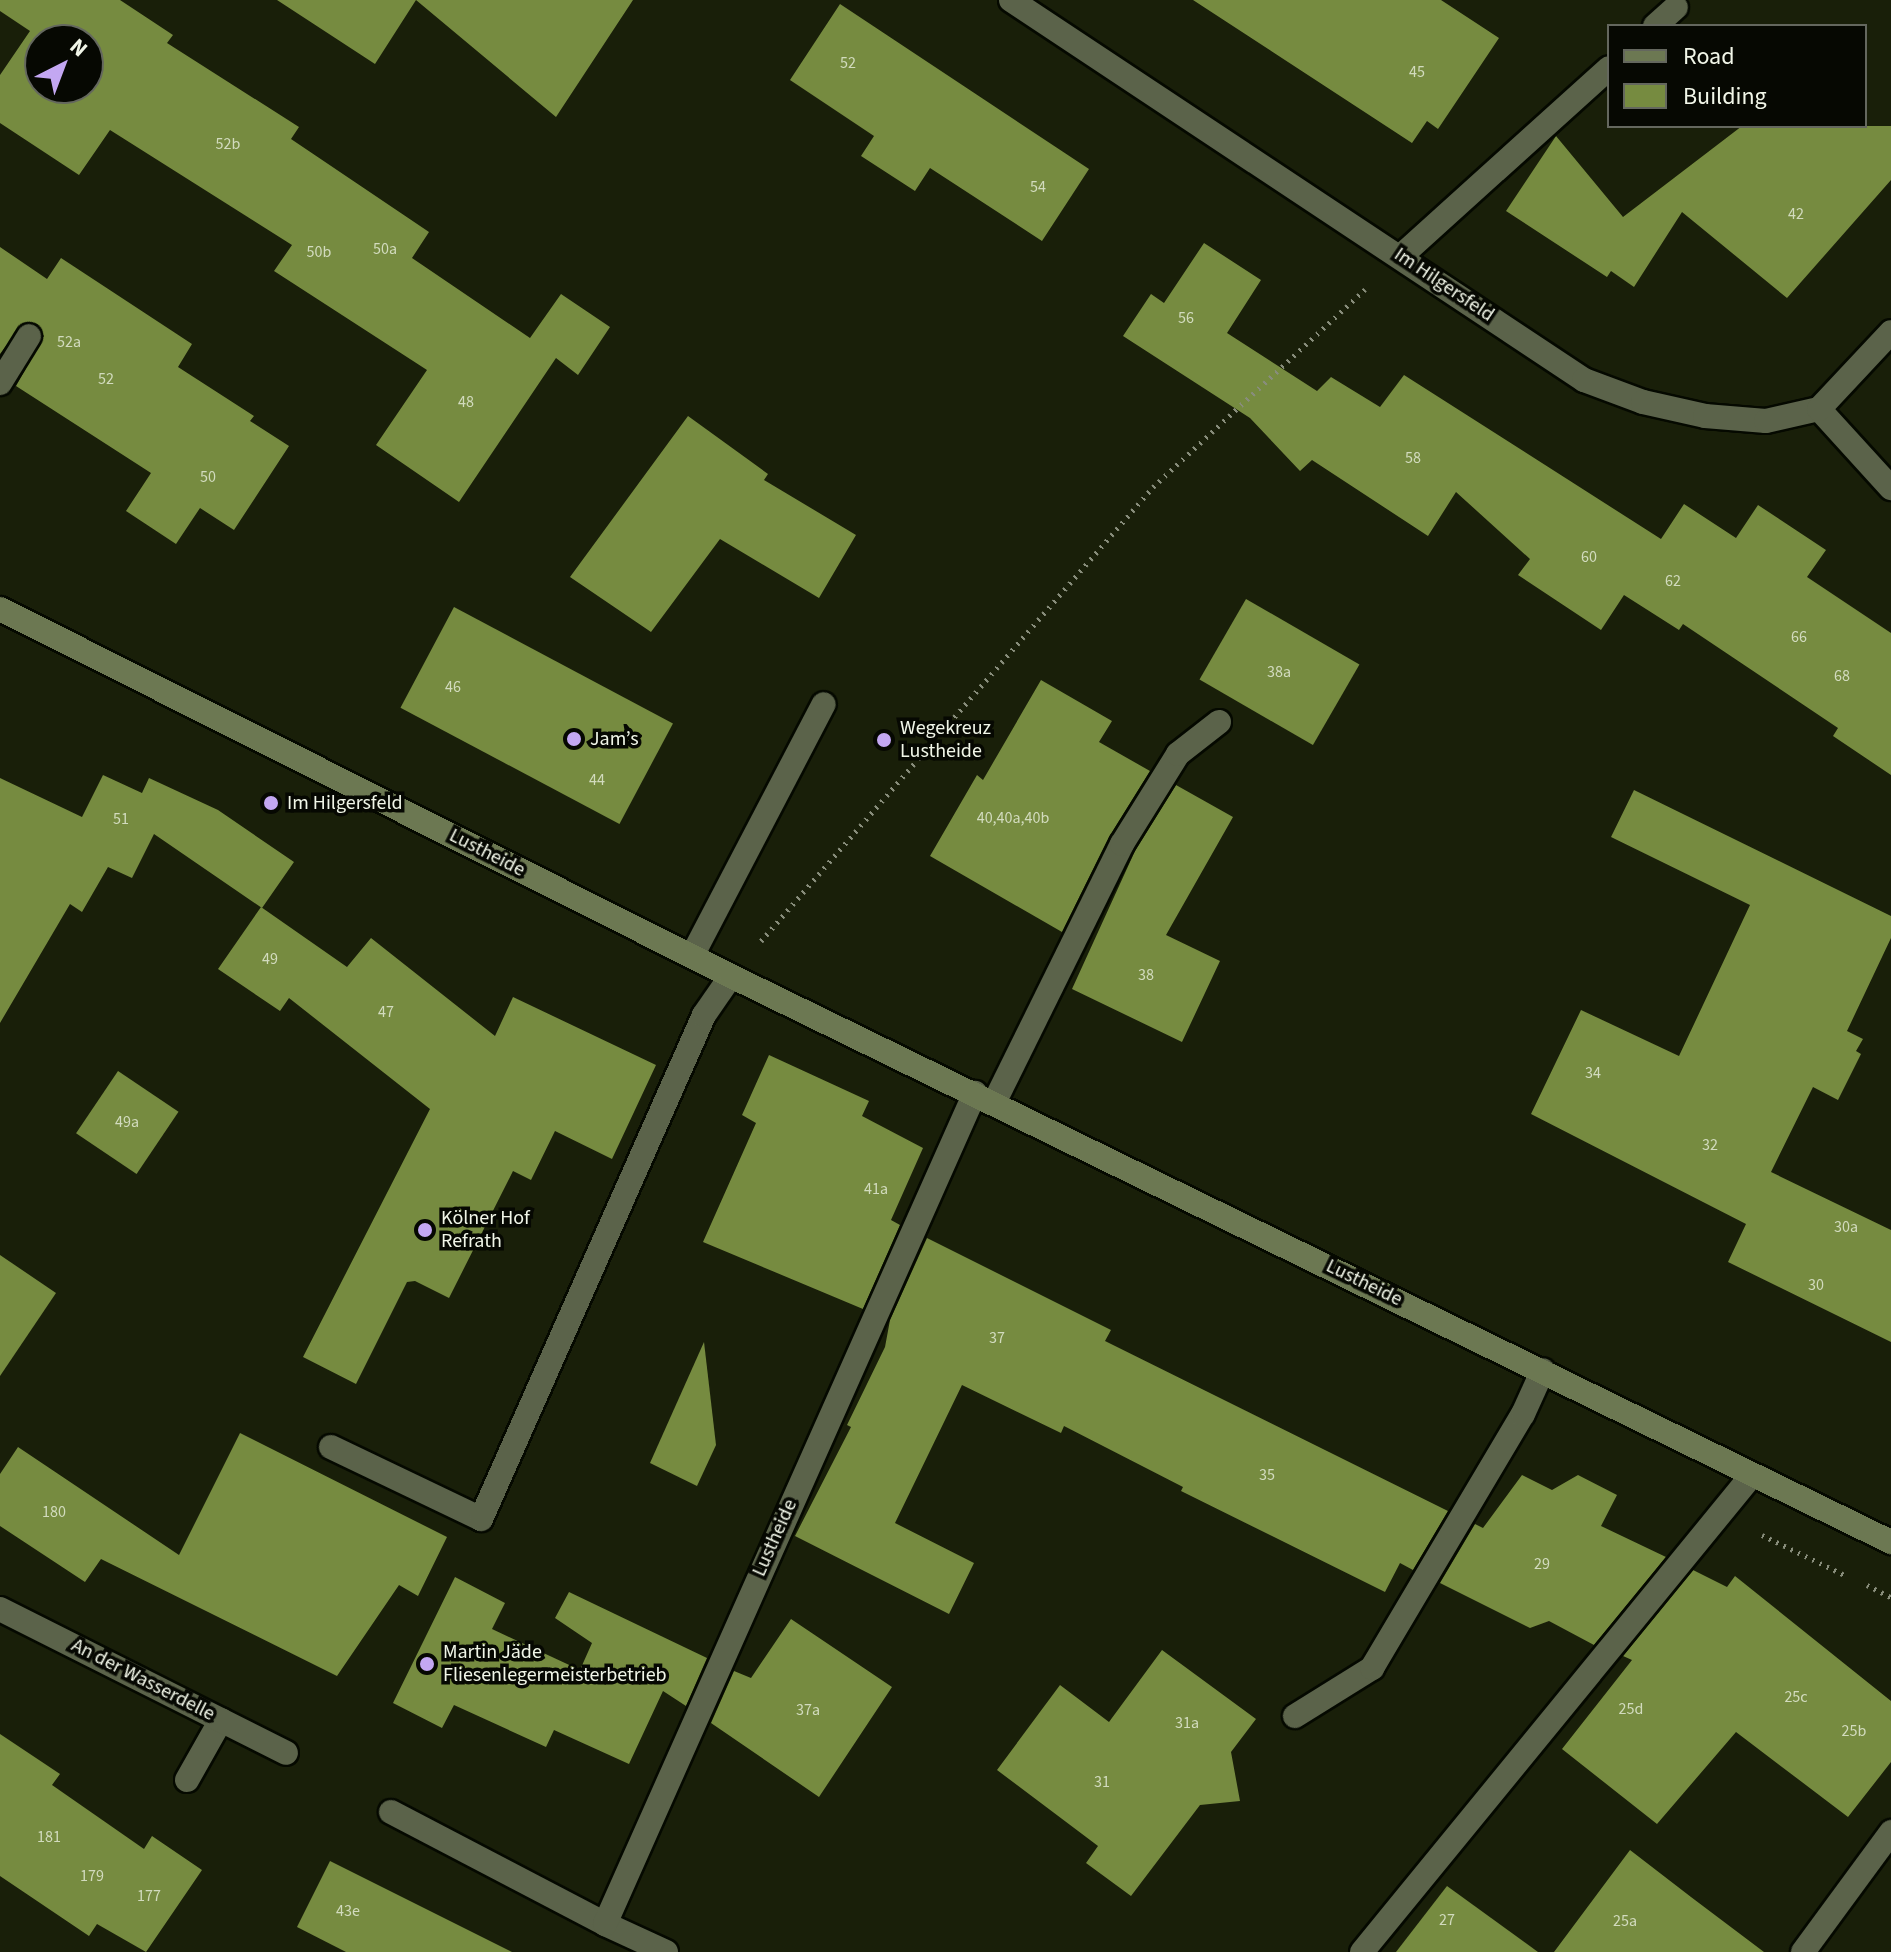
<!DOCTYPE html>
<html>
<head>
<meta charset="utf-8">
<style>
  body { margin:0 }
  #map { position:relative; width:1891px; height:1952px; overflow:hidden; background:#191f09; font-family:"Source Sans 3",sans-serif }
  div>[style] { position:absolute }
  .building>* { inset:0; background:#768b40; transform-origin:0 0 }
  .path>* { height:5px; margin-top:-2.5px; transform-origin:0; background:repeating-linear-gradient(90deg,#888d7b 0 2px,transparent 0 8px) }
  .roads { filter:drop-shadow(2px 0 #050900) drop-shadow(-2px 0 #050900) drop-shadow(0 2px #050900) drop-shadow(0 -2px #050900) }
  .lane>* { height:24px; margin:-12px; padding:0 12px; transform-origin:12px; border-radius:12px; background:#5b634a }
  .street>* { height:24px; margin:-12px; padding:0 12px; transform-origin:12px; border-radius:12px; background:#5b634a }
  .secondary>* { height:24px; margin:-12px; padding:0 12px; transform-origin:12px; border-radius:12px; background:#6c7852 }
  .dots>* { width:22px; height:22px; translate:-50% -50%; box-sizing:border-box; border:4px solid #060802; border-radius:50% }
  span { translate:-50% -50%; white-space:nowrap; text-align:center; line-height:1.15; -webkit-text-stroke:7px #060802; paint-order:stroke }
  .number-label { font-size:16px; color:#d2dbbe }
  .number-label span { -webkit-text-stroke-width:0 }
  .street-label { font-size:20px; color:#f1f6e8 }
  .poi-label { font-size:20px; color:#f1f6e8 }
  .left { translate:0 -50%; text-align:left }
  .legend { position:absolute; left:1607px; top:24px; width:260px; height:104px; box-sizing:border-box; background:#060802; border:2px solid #64675e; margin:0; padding:10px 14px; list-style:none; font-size:24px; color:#f1f6e8 }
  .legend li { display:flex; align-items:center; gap:16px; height:40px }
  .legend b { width:40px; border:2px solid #64675e }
  .north { position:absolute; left:24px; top:24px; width:80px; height:80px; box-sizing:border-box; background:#060802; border:2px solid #64675e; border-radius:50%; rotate:42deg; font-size:22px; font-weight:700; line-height:32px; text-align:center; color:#f1f6e8 }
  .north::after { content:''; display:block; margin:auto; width:28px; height:36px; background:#c3a7f2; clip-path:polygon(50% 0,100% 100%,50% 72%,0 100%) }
</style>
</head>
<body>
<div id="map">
  <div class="building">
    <i style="clip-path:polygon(evenodd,0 0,120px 0,173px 35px,167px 43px,299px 127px,291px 139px,429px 232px,412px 258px,530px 338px,561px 294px,610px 327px,578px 375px,556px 358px,459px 502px,376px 445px,427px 370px,274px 271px,292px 245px,110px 130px,79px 175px,0 123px,0 75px,30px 31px,0 11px,0 0,40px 40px,88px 40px,88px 88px,40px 88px,40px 40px)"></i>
    <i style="clip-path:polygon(277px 0,633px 0,556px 117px,416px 0,375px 64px)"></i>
    <i style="clip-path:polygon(1193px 0,1441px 0,1499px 38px,1438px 129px,1427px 121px,1412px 143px)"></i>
    <i style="clip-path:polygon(840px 4px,1089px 169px,1042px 241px,930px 168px,915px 191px,861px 156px,874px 136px,790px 80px)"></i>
    <i style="clip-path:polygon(1742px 126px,1891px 126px,1891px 180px,1787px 298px,1682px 212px,1634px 287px,1611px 271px,1607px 277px,1506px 211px,1556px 136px,1623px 217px)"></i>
    <i style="clip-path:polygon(1204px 243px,1261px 280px,1227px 333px,1317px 391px,1331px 377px,1380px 407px,1404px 375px,1661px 539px,1684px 504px,1736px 538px,1758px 505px,1826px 550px,1807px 577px,1891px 633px,1891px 775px,1833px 736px,1838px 728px,1683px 624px,1679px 630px,1624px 595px,1601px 630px,1518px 575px,1530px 559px,1456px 492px,1428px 536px,1312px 460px,1300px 471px,1250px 418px,1123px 336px,1151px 294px,1164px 303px)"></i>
    <i style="clip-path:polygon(0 247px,47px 279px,61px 258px,192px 344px,178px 367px,254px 416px,250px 421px,289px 446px,234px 530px,200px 508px,176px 544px,126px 511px,151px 473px,16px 386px,44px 336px,37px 324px,23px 323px,0 354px)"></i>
    <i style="clip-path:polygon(688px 416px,768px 474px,764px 480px,856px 535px,819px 598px,720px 539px,651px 632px,570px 577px)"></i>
    <i style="left:1246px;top:599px;width:131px;height:93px;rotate:30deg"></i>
    <i style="left:454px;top:607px;width:248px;height:114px;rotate:28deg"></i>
    <i style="clip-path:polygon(1041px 680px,1112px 721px,1099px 742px,1150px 771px,1109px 837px,1062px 932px,930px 856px,977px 775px,983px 780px)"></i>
    <i style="clip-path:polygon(103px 775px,142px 793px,149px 778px,218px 810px,294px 862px,262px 908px,154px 834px,132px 878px,108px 867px,82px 912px,70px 904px,0 1023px,0 778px,82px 817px)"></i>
    <i style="clip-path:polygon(1176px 785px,1233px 817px,1166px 935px,1220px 961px,1182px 1042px,1072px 989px,1135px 851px)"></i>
    <i style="clip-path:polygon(1634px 790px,1891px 916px,1891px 938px,1847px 1031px,1863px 1039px,1856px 1051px,1861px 1054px,1838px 1100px,1813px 1087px,1771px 1172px,1891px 1230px,1891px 1342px,1728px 1262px,1746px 1224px,1531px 1114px,1581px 1010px,1679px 1056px,1750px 905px,1611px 837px)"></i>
    <i style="clip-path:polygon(261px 907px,347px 967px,371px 938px,495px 1036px,513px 997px,656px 1065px,612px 1159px,555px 1131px,531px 1180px,513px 1171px,449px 1298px,415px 1281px,407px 1282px,356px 1384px,303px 1357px,430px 1109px,289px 998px,280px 1011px,218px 969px)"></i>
    <i style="clip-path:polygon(769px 1055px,869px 1101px,862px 1116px,923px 1148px,891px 1220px,900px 1225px,863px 1309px,703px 1242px,756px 1123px,742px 1115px)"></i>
    <i style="left:118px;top:1071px;width:73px;height:75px;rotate:34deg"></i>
    <i style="clip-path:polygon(927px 1238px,1111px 1330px,1105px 1341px,1448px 1511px,1413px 1570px,1400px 1563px,1385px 1592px,1181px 1491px,1183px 1487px,1064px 1426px,1061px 1433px,962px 1385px,895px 1523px,974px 1563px,949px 1614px,795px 1536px,851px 1427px,847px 1425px,885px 1347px,890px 1320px)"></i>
    <i style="clip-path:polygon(0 1255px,56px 1293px,0 1376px)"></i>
    <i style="clip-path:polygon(704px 1342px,716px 1445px,697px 1486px,650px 1463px)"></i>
    <i style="clip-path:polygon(240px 1433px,447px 1537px,418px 1596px,399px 1585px,337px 1676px,101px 1559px,85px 1582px,0 1526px,0 1474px,18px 1447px,179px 1555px)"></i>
    <i style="clip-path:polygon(1522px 1475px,1552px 1490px,1578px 1475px,1617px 1495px,1601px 1526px,1666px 1557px,1594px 1645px,1549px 1621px,1530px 1628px,1440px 1583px,1475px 1524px,1483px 1528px)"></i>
    <i style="clip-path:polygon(1693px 1570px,1727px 1587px,1735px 1576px,1891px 1701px,1891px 1762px,1848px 1817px,1736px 1732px,1657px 1824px,1562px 1749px,1632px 1660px,1623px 1656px)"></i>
    <i style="clip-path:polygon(455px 1577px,505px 1603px,492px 1629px,580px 1670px,592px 1643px,555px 1618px,569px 1592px,707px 1658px,686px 1706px,663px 1691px,629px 1764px,554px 1730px,546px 1747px,454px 1705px,442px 1728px,393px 1703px)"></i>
    <i style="clip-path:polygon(791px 1619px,892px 1687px,819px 1797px,711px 1723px,734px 1671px,751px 1678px)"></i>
    <i style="clip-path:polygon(1162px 1650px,1256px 1719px,1231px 1752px,1240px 1801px,1200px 1805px,1131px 1896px,1086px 1863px,1098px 1846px,997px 1770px,1060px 1685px,1109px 1722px)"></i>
    <i style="clip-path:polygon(0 1734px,60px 1774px,52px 1785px,144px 1849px,152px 1836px,202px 1870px,146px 1952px,97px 1924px,89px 1936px,0 1876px)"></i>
    <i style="clip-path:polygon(1630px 1850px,1691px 1897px,1764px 1952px,1554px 1952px)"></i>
    <i style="clip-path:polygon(330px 1861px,512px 1952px,346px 1952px,297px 1927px)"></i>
    <i style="clip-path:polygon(1447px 1886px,1538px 1952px,1396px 1952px)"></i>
  </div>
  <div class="path">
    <i style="left:761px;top:941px;width:600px;rotate:-49.19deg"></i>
    <i style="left:1153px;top:487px;width:290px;rotate:-43deg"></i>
    <i style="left:1762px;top:1535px;width:94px;rotate:25.8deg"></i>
    <i style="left:1867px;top:1585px;width:27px;rotate:27deg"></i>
  </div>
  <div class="roads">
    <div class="lane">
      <i style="left:1655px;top:26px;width:28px;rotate:-42deg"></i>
      <i style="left:1401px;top:256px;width:280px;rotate:-42.1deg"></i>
      <i style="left:0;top:383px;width:55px;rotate:-58.3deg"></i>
      <i style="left:692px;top:956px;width:284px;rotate:-62.4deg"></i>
      <i style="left:994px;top:1103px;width:289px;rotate:-63.7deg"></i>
      <i style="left:1122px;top:844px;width:106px;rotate:-58.1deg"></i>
      <i style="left:1178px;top:754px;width:52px;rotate:-38deg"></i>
      <i style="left:331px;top:1447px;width:166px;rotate:25.6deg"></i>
      <i style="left:481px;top:1519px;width:551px;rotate:-66.13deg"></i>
      <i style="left:704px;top:1015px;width:47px;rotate:-55.3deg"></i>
      <i style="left:1295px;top:1716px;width:91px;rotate:-31.9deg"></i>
      <i style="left:1372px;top:1668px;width:295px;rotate:-59.3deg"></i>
      <i style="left:1523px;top:1414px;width:48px;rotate:-65.6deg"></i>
      <i style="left:187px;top:1780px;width:69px;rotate:-60.5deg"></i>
      <i style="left:391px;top:1812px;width:242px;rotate:27.6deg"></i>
      <i style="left:1803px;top:1952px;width:149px;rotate:-53.7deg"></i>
    </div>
    <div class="street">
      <i style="left:1011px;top:0;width:688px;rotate:33.55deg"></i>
      <i style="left:1584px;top:380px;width:63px;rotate:20.4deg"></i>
      <i style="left:1643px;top:402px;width:64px;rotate:12.7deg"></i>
      <i style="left:1705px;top:416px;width:61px;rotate:4.7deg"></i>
      <i style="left:1766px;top:421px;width:54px;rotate:-12.8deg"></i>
      <i style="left:1819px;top:409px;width:107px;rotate:47.7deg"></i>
      <i style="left:1819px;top:409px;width:105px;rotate:-46.9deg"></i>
      <i style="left:0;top:1609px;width:320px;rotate:26.7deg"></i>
      <i style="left:666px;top:1952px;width:67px;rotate:-155.3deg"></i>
      <i style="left:605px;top:1924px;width:910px;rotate:-66deg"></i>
      <i style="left:1362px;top:1952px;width:616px;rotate:-50.73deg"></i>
    </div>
    <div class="secondary">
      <i style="left:0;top:609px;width:818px;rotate:26.66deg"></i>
      <i style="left:731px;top:976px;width:1291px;rotate:26.01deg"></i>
    </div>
  </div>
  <div class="dots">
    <i style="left:574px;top:739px;background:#c3a7f2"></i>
    <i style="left:884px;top:740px;background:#c3a7f2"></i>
    <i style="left:271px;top:803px;background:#c3a7f2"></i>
    <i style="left:425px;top:1230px;background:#c3a7f2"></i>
    <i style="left:427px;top:1664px;background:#c3a7f2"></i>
  </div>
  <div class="number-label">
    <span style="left:848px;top:63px">52</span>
    <span style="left:1417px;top:72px">45</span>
    <span style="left:228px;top:144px">52b</span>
    <span style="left:1038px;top:187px">54</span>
    <span style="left:1796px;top:214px">42</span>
    <span style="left:385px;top:249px">50a</span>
    <span style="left:319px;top:252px">50b</span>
    <span style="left:1186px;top:318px">56</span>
    <span style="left:69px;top:342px">52a</span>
    <span style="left:106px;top:379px">52</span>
    <span style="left:466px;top:402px">48</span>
    <span style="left:1413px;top:458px">58</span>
    <span style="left:208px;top:477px">50</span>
    <span style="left:1589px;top:557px">60</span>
    <span style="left:1673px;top:581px">62</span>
    <span style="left:1799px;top:637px">66</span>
    <span style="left:1279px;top:672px">38a</span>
    <span style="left:1842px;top:676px">68</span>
    <span style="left:453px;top:687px">46</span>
    <span style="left:597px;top:780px">44</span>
    <span style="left:1013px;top:818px">40,40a,40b</span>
    <span style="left:121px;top:819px">51</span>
    <span style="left:270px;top:959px">49</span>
    <span style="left:1146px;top:975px">38</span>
    <span style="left:386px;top:1012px">47</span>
    <span style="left:1593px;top:1073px">34</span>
    <span style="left:127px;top:1122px">49a</span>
    <span style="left:1710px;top:1145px">32</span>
    <span style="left:876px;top:1189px">41a</span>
    <span style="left:1846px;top:1227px">30a</span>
    <span style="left:1816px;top:1285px">30</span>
    <span style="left:997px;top:1338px">37</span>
    <span style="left:1267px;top:1475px">35</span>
    <span style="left:54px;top:1512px">180</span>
    <span style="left:1542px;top:1564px">29</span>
    <span style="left:1796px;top:1697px">25c</span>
    <span style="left:1631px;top:1709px">25d</span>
    <span style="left:808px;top:1710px">37a</span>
    <span style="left:1187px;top:1723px">31a</span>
    <span style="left:1854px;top:1731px">25b</span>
    <span style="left:1102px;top:1782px">31</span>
    <span style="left:49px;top:1837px">181</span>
    <span style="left:92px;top:1876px">179</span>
    <span style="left:149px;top:1896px">177</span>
    <span style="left:348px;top:1911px">43e</span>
    <span style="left:1447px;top:1920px">27</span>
    <span style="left:1625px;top:1921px">25a</span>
  </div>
  <div class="street-label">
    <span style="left:1444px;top:285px;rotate:34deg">Im Hilgersfeld</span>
    <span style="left:487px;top:853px;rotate:27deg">Lustheide</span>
    <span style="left:1364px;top:1283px;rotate:26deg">Lustheide</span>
    <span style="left:775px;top:1538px;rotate:-66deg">Lustheide</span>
    <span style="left:143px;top:1680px;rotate:27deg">An der Wasserdelle</span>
  </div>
  <div class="poi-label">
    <span class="left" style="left:900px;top:740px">Wegekreuz<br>Lustheide</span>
    <span class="left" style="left:590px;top:739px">Jam’s</span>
    <span class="left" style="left:287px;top:803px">Im Hilgersfeld</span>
    <span class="left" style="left:441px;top:1230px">Kölner Hof<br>Refrath</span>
    <span class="left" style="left:443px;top:1664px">Martin Jäde<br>Fliesenlegermeisterbetrieb</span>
  </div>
  <ul class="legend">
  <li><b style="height:10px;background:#6c7852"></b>Road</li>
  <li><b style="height:22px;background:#768b40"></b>Building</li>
  </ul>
  <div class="north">N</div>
</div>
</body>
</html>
